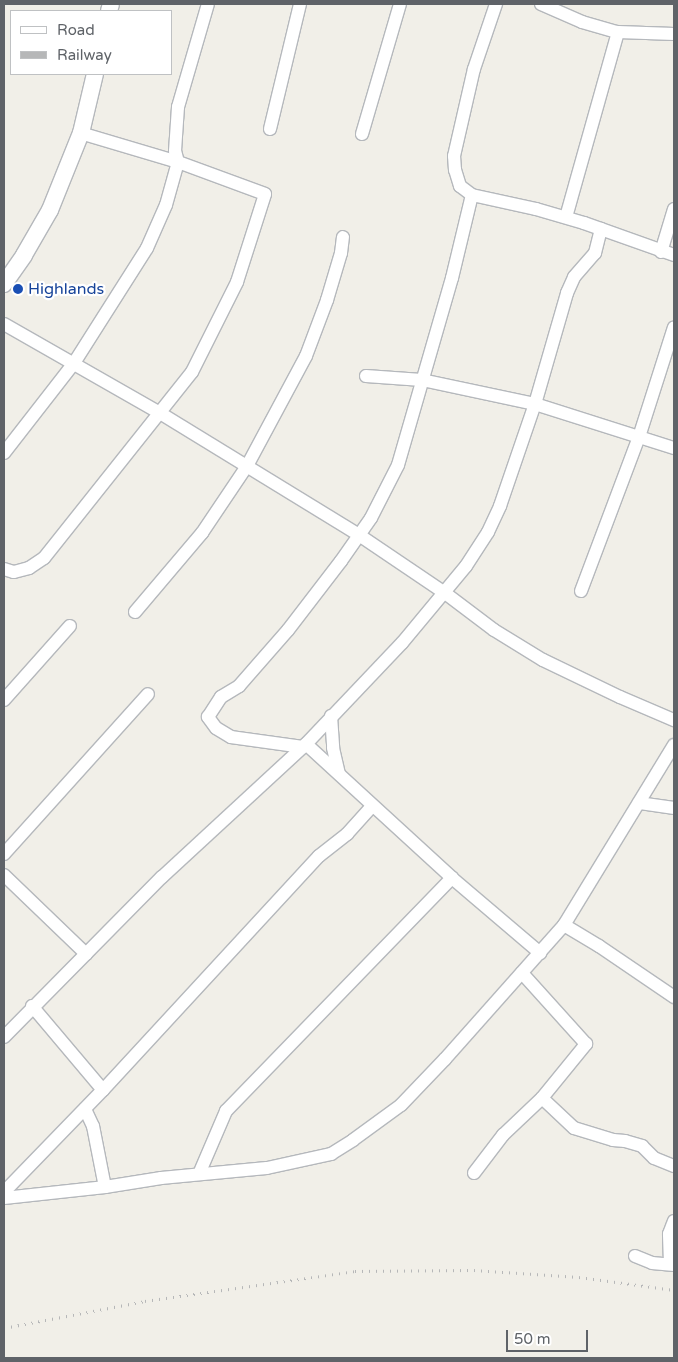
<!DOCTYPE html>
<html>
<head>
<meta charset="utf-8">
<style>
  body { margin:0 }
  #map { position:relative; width:678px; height:1362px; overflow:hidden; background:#f1efe8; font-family:"Varela Round",sans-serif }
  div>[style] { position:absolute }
  .roads { filter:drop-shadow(1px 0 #b5b8bc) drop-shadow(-1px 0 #b5b8bc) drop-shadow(0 1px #b5b8bc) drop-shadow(0 -1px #b5b8bc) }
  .minor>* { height:12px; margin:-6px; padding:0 6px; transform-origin:6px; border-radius:6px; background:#fff }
  .tertiary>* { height:16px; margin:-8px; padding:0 8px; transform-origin:8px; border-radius:8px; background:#fff }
  .rail>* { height:3px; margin-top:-1.5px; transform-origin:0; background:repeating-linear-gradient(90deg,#b6b7b8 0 1px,transparent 0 7px) }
  .dots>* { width:14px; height:14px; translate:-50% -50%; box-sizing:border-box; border:2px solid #fff; border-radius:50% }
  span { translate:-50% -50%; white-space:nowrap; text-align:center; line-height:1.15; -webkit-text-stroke:4.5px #fff; paint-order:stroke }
  .transit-label { font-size:16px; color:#164399 }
  .left { translate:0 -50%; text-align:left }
  .frame { position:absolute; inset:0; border:5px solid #5f6368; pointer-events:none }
  .legend { position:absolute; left:10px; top:10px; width:162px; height:65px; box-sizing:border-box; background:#fff; border:1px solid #bfc1c3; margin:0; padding:6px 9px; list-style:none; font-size:15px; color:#5f6368 }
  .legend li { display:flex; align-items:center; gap:10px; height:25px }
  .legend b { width:25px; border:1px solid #bfc1c3 }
  .scale { position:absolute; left:506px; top:1330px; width:82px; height:22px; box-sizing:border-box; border:2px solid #5f6368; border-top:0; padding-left:6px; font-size:15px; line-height:18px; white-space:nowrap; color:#5f6368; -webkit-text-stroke:4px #fff; paint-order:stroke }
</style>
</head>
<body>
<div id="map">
  <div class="roads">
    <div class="minor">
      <i style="left:541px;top:4px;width:45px;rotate:23.7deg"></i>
      <i style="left:582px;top:22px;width:37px;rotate:16deg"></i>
      <i style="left:618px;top:32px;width:56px;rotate:2deg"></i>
      <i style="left:270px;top:129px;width:129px;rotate:-76.5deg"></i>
      <i style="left:362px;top:134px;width:135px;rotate:-73.7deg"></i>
      <i style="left:472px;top:195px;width:66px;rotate:12.3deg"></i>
      <i style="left:536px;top:209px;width:50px;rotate:16.3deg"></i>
      <i style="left:584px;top:223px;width:96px;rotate:19.6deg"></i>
      <i style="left:566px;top:217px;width:192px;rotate:-74.3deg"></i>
      <i style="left:661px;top:252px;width:45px;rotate:-73.2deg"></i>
      <i style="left:4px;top:324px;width:180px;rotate:29.7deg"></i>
      <i style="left:160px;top:413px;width:233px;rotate:31.5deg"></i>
      <i style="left:359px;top:535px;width:104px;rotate:34deg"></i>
      <i style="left:445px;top:593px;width:61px;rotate:37.1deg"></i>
      <i style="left:494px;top:630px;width:57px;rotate:31.5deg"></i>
      <i style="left:543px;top:660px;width:85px;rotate:25.7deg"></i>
      <i style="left:620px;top:697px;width:59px;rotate:23.1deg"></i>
      <i style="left:366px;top:376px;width:56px;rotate:4.1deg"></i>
      <i style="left:422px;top:380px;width:116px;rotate:12deg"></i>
      <i style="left:535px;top:404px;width:146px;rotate:17.6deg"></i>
      <i style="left:4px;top:453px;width:114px;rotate:-52.1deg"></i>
      <i style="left:74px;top:363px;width:136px;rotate:-57.6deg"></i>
      <i style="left:147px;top:248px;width:47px;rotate:-66.2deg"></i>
      <i style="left:166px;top:205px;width:45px;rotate:-74.4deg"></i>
      <i style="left:178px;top:162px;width:11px;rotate:-105deg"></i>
      <i style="left:175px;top:151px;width:44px;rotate:-86.1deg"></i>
      <i style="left:178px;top:107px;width:107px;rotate:-73.8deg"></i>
      <i style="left:4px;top:569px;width:10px;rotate:17deg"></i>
      <i style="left:14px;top:572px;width:16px;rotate:-15deg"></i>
      <i style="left:29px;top:568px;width:18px;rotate:-34deg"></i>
      <i style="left:44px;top:558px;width:238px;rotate:-51.5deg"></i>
      <i style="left:192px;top:372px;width:101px;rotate:-63.4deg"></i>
      <i style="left:237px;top:282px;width:92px;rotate:-72.3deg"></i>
      <i style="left:265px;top:194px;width:93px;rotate:-159.8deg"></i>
      <i style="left:178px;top:162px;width:101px;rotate:-163.4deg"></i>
      <i style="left:581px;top:591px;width:165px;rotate:-69.4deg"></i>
      <i style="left:639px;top:437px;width:115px;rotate:-72.3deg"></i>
      <i style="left:135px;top:612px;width:104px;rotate:-49.7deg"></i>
      <i style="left:202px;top:533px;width:81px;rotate:-56.1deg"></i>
      <i style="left:247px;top:466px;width:125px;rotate:-61.8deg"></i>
      <i style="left:306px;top:356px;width:60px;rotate:-69.4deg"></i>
      <i style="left:327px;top:300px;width:49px;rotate:-73.4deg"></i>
      <i style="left:341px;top:253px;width:16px;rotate:-83deg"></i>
      <i style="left:4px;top:700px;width:99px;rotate:-48.3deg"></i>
      <i style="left:331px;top:716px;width:32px;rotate:86deg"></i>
      <i style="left:333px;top:748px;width:26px;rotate:77deg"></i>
      <i style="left:306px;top:744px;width:198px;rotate:42.5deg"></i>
      <i style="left:452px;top:878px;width:116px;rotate:40.4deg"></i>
      <i style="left:303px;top:747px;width:73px;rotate:-172.1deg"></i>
      <i style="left:231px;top:737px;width:17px;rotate:-149deg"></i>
      <i style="left:216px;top:728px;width:14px;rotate:-126deg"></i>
      <i style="left:208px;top:717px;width:24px;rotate:-57deg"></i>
      <i style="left:221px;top:697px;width:21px;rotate:-31deg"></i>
      <i style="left:239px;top:686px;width:74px;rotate:-48.8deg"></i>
      <i style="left:288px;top:630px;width:87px;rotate:-52.5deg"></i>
      <i style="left:341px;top:561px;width:52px;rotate:-55.1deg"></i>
      <i style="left:371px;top:518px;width:59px;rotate:-63deg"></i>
      <i style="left:398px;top:465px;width:195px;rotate:-73.9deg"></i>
      <i style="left:452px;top:278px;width:85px;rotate:-76.5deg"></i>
      <i style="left:472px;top:195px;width:15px;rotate:-143deg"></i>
      <i style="left:460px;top:186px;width:17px;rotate:-107deg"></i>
      <i style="left:455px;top:170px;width:14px;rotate:-94deg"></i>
      <i style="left:454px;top:156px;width:89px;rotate:-77.1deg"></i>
      <i style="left:474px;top:69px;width:69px;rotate:-71.3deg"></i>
      <i style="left:639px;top:803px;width:35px;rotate:8deg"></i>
      <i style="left:4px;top:854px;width:215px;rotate:-48deg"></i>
      <i style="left:4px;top:875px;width:114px;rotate:43.9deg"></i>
      <i style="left:564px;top:925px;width:41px;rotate:31deg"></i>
      <i style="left:599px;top:946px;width:91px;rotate:34.2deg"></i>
      <i style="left:32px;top:1006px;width:110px;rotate:49.8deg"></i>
      <i style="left:4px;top:1037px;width:225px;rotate:-45.4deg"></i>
      <i style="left:162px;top:877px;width:196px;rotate:-42.7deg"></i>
      <i style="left:306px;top:744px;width:139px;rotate:-46.5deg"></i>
      <i style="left:402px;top:643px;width:100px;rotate:-50.3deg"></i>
      <i style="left:466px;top:566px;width:40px;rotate:-57.1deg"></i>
      <i style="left:488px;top:532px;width:29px;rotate:-65deg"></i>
      <i style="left:500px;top:506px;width:108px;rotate:-71.1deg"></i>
      <i style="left:535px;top:404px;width:116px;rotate:-73.9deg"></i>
      <i style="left:567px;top:293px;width:17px;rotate:-66deg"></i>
      <i style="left:574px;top:277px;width:32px;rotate:-49deg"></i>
      <i style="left:595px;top:253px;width:25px;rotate:-76deg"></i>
      <i style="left:542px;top:1098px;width:44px;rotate:43.2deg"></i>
      <i style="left:574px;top:1128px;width:41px;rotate:17.1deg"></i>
      <i style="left:613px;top:1140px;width:12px;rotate:5deg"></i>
      <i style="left:625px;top:1141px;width:18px;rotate:16deg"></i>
      <i style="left:642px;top:1146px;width:17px;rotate:45deg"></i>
      <i style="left:654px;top:1158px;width:22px;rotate:22deg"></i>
      <i style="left:85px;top:1109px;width:19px;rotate:65deg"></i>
      <i style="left:93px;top:1126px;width:62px;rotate:78.9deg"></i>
      <i style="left:474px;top:1173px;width:48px;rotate:-52.7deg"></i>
      <i style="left:503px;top:1135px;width:54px;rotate:-43.5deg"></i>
      <i style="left:542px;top:1098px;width:70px;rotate:-50.8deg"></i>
      <i style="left:586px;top:1044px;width:96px;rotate:-132deg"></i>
      <i style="left:199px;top:1174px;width:69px;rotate:-66.8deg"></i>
      <i style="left:226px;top:1111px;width:325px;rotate:-45.9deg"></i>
      <i style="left:4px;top:1192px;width:142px;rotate:-45.9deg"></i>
      <i style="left:103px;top:1090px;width:318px;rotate:-47.3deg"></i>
      <i style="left:319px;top:856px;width:36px;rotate:-38deg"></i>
      <i style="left:347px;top:834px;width:38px;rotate:-48deg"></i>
      <i style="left:4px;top:1198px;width:102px;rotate:-6.2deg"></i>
      <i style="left:105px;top:1187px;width:57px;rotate:-9.1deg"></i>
      <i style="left:161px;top:1178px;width:106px;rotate:-5.4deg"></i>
      <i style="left:267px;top:1168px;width:66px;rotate:-12.3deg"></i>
      <i style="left:331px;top:1154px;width:26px;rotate:-32deg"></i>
      <i style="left:353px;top:1140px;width:59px;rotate:-36.1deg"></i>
      <i style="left:401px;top:1105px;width:64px;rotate:-46.3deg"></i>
      <i style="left:445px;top:1059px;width:179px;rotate:-48.4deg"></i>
      <i style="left:564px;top:925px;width:211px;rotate:-58.6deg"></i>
      <i style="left:635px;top:1256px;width:18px;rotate:22deg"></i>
      <i style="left:652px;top:1263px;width:22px;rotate:5deg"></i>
      <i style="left:670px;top:1264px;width:30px;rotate:-92deg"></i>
      <i style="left:669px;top:1234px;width:14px;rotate:-69deg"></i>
    </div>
    <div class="tertiary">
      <i style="left:109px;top:11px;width:7px;rotate:-74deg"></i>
      <i style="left:4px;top:284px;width:35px;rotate:-55deg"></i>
      <i style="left:24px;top:255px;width:52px;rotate:-60deg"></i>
      <i style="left:50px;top:210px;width:83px;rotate:-68.1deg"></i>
      <i style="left:81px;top:133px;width:61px;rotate:-76.7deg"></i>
    </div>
  </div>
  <div class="rail">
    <i style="left:4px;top:1328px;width:144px;rotate:-10.8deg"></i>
    <i style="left:145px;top:1301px;width:212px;rotate:-8.1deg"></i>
    <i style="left:355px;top:1271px;width:119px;rotate:-0.5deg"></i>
    <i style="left:474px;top:1270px;width:105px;rotate:3.8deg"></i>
    <i style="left:579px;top:1277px;width:96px;rotate:7.8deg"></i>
  </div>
  <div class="dots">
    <i style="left:18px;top:289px;background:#1a4fb4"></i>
  </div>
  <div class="transit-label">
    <span class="left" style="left:28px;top:289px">Highlands</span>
  </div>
  <div class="frame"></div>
  <ul class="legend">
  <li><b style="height:6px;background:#fff"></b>Road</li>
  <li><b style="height:6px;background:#b6b7b8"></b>Railway</li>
  </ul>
  <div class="scale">50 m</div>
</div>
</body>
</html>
